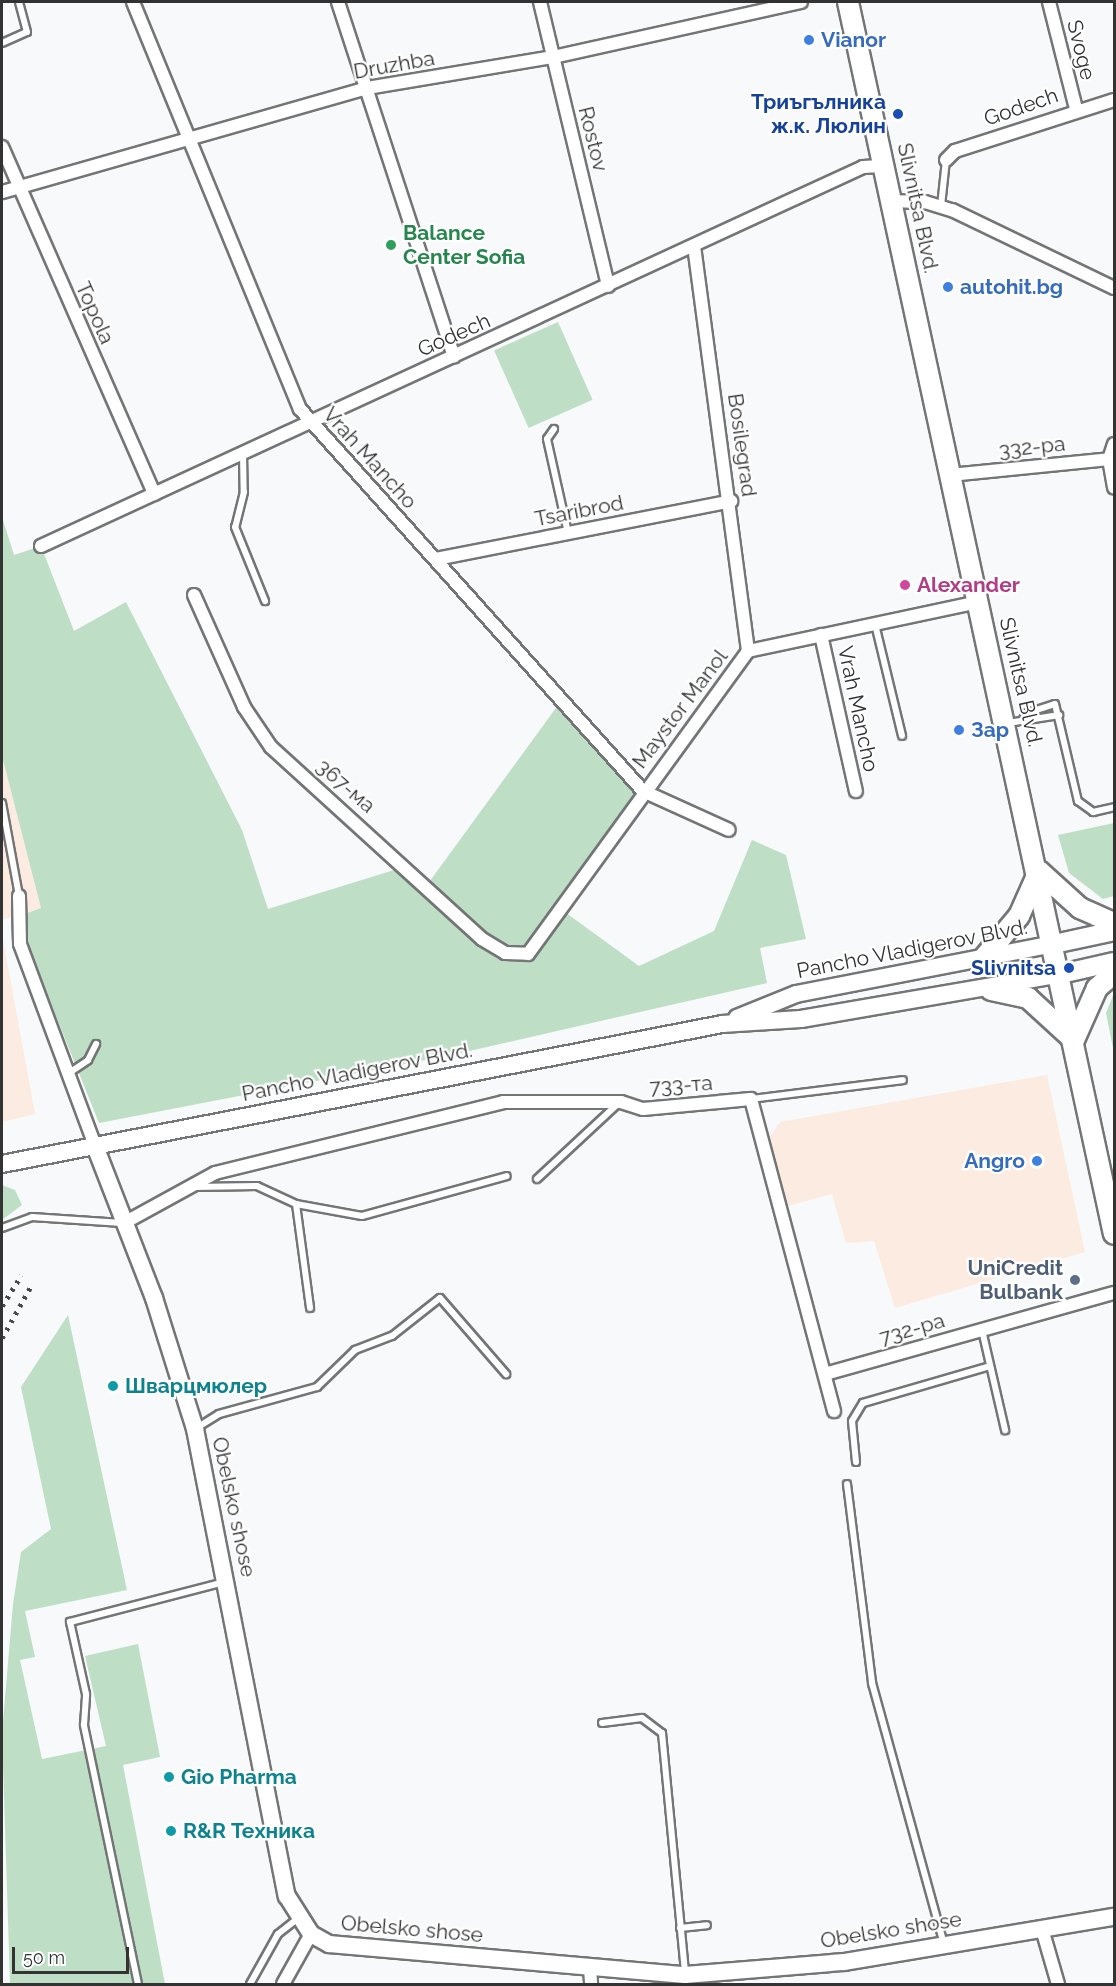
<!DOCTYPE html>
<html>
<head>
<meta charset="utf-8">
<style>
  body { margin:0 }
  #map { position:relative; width:1116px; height:1986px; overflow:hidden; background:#f7f9fa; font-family:Raleway,sans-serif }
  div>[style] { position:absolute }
  .commercial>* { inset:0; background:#fcebe0 }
  .green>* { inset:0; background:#bedfc5; transform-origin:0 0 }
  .roads { filter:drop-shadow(2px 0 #737576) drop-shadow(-2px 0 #737576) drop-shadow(0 2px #737576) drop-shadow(0 -2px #737576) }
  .service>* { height:6px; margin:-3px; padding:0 3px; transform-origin:3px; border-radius:3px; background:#fff }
  .minor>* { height:12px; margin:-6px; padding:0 6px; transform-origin:6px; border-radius:6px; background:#fff }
  .tertiary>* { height:16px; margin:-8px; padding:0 8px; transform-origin:8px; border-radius:8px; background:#fff }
  .secondary>* { height:18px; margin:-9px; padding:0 9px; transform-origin:9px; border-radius:9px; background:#fff }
  .primary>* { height:20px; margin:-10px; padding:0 10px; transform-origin:10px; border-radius:10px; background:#fff }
  .rail>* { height:4.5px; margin-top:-2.25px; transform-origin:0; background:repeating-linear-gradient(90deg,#49494a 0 3px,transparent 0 9px) }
  .dots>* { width:16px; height:16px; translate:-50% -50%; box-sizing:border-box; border:3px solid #fff; border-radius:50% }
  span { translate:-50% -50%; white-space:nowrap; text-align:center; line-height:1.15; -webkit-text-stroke:4.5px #fff; paint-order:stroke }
  .shop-label { font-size:21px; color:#366cbe; font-weight:700 }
  .left { translate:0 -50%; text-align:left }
  .right { translate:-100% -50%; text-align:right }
  .street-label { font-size:21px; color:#333334 }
  .transit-label { font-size:21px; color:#164399; font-weight:700 }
  .leisure-label { font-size:21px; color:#27864d; font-weight:700 }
  .hotel-label { font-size:21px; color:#b23c85; font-weight:700 }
  .service-label { font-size:21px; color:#4e5e75; font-weight:700 }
  .culture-label { font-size:21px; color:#0d838f; font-weight:700 }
  .frame { position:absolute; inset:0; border:3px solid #333334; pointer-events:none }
  .scale { position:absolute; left:12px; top:1947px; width:117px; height:27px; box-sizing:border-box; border:3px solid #333334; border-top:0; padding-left:8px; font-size:18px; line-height:21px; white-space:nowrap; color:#333334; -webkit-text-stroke:4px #fff; paint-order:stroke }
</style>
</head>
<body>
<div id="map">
  <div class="commercial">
    <i style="clip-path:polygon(2px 756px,41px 908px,2px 920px)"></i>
    <i style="clip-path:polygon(2px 934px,35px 1114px,2px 1122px)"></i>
    <i style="clip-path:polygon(1047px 1075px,1085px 1252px,895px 1308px,874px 1241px,846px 1243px,832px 1194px,788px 1206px,769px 1138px,780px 1122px)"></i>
  </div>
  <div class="green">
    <i style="left:558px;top:322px;width:85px;height:70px;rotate:66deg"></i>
    <i style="clip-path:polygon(2px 517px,14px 555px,41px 546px,74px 631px,126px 602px,242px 830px,268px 909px,407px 866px,427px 885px,561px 701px,643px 791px,558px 907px,639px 966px,714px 931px,752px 840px,786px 855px,806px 939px,760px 948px,767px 983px,456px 1054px,99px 1123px,16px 917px,41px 908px,2px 756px)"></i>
    <i style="clip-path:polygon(1114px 823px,1114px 896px,1103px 899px,1069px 873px,1058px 835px)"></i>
    <i style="clip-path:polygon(1114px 993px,1114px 1053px,1106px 1013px)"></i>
    <i style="clip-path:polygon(2px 1185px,15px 1190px,22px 1205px,2px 1220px)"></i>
    <i style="clip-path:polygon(68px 1315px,127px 1590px,25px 1611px,35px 1657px,20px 1660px,42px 1759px,106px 1746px,85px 1656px,138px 1644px,160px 1757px,123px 1765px,165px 1984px,10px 1984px,2px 1733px,13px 1604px,21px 1552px,51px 1529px,21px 1387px)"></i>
  </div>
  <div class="roads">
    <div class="service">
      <i style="left:2px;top:43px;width:27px;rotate:-24deg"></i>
      <i style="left:27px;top:32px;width:31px;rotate:-105deg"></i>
      <i style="left:941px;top:206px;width:46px;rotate:-83.8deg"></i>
      <i style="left:554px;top:429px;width:12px;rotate:125deg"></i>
      <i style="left:547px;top:439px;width:96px;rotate:77.4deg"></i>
      <i style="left:243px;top:453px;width:39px;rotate:89deg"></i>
      <i style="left:244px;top:492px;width:36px;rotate:104deg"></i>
      <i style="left:235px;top:527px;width:80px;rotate:67.9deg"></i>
      <i style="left:875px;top:624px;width:115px;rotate:76.4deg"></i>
      <i style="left:1023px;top:719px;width:7px;rotate:-56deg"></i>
      <i style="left:1027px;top:713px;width:29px;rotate:-18deg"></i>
      <i style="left:1055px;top:704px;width:100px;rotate:76.7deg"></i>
      <i style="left:1078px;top:801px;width:19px;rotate:36deg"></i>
      <i style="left:1093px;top:812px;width:22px;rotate:-13deg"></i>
      <i style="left:1008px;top:723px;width:52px;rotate:-8.9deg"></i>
      <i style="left:2px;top:803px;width:95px;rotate:79.6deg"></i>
      <i style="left:69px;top:1073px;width:23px;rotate:-34deg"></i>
      <i style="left:88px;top:1060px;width:18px;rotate:-63deg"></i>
      <i style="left:751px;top:1099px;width:153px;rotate:-7.1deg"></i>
      <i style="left:537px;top:1179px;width:113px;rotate:-42.9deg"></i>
      <i style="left:194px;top:1187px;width:63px;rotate:-0.9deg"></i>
      <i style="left:257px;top:1186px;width:43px;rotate:24.8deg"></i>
      <i style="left:296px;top:1204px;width:67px;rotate:10.3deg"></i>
      <i style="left:362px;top:1216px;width:150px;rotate:-15.4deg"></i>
      <i style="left:296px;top:1204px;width:105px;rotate:82.3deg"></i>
      <i style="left:2px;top:1228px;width:32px;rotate:-20deg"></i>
      <i style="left:32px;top:1217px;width:90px;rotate:3.8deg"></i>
      <i style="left:982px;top:1330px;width:103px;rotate:77deg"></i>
      <i style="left:195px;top:1429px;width:28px;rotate:-32deg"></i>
      <i style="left:219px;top:1414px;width:102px;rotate:-15.4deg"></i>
      <i style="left:317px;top:1387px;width:53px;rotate:-44.2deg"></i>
      <i style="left:355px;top:1350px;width:40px;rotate:-21deg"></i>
      <i style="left:392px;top:1336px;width:61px;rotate:-38.4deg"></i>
      <i style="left:440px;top:1298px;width:101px;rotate:49deg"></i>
      <i style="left:856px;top:1462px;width:41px;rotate:-95.6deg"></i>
      <i style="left:852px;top:1421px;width:21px;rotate:-59deg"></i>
      <i style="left:863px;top:1403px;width:132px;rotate:-16.2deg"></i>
      <i style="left:847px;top:1484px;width:201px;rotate:82.8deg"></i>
      <i style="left:872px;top:1683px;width:272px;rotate:74.6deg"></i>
      <i style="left:602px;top:1723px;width:40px;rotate:-7.1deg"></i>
      <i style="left:642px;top:1718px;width:25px;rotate:37deg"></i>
      <i style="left:662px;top:1733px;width:242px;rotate:84.5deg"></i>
      <i style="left:680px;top:1928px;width:27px;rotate:-6deg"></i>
      <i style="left:138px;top:1984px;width:265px;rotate:-101.8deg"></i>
      <i style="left:84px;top:1725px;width:31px;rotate:-86deg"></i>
      <i style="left:86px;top:1694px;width:74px;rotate:-102.5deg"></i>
      <i style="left:70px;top:1622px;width:160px;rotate:-14.5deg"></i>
      <i style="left:250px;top:1984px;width:57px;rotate:-60.8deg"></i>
      <i style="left:278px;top:1934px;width:24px;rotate:-38deg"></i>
    </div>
    <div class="minor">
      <i style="left:133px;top:2px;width:440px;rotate:67.7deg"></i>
      <i style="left:300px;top:409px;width:513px;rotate:48.08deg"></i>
      <i style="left:643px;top:791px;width:94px;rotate:24.4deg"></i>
      <i style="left:338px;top:2px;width:373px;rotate:71.9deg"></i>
      <i style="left:540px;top:2px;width:292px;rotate:76.5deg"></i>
      <i style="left:1049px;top:2px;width:110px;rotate:75.8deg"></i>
      <i style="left:2px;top:147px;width:379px;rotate:66.3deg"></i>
      <i style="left:946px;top:160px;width:13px;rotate:-45deg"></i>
      <i style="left:955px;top:151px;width:167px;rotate:-17.8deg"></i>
      <i style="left:2px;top:192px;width:380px;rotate:-15.9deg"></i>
      <i style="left:367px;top:88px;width:189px;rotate:-9.5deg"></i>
      <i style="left:553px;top:57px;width:254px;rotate:-12.5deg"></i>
      <i style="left:892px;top:201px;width:33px;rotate:2deg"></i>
      <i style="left:925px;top:202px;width:28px;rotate:17deg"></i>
      <i style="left:952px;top:210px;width:180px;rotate:25.7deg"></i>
      <i style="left:694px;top:246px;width:409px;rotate:82.4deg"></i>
      <i style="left:1114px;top:444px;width:16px;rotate:108deg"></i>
      <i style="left:1109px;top:459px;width:29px;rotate:80deg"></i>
      <i style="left:950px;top:475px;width:160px;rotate:-5.7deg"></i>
      <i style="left:1109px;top:459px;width:9px;rotate:54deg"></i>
      <i style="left:41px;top:546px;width:905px;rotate:-24.75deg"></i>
      <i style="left:863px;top:167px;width:22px;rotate:-3deg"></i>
      <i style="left:436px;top:559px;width:301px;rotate:-11.1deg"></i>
      <i style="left:194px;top:595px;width:123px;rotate:65.9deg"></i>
      <i style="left:244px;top:707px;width:48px;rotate:56deg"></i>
      <i style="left:271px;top:747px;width:285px;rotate:42.3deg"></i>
      <i style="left:482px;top:939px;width:27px;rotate:31deg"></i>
      <i style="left:505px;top:953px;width:23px;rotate:2deg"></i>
      <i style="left:528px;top:954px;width:374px;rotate:-54deg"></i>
      <i style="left:748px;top:651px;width:235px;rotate:-12deg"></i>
      <i style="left:821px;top:635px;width:160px;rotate:77.4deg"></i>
      <i style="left:19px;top:896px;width:48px;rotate:88.8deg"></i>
      <i style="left:20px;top:944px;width:215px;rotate:69.6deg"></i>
      <i style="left:124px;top:1223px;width:104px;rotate:-28.8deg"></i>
      <i style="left:215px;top:1173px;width:297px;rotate:-13.8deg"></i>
      <i style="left:503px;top:1102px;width:118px"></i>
      <i style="left:621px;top:1102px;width:23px;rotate:18deg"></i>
      <i style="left:643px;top:1109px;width:108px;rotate:-5.3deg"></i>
      <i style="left:751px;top:1099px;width:323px;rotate:75.1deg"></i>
      <i style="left:825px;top:1374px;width:300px;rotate:-15.7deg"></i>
      <i style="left:1042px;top:1929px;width:57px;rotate:73.8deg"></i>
      <i style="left:590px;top:1968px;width:16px;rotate:86deg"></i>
      <i style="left:283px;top:1984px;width:57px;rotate:-60.8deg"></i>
    </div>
    <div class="tertiary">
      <i style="left:737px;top:1018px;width:64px;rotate:-22.1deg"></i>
      <i style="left:796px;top:994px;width:263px;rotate:-11deg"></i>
      <i style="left:95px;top:1146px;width:163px;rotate:68.8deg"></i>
      <i style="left:154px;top:1298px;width:137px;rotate:72.6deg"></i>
      <i style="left:195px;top:1429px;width:476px;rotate:78.9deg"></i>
      <i style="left:287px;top:1896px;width:45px;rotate:57.7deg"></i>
      <i style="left:311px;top:1934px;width:21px;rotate:29deg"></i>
      <i style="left:329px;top:1944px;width:357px;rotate:5deg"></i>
      <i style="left:685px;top:1975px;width:160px;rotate:-4.7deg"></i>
      <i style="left:844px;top:1962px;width:274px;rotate:-9.5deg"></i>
      <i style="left:2px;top:1164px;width:733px;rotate:-11deg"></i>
      <i style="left:722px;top:1024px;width:79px;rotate:-3.6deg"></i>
      <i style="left:801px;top:1019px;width:264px;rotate:-9.8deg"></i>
    </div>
    <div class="secondary">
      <i style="left:1054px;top:944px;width:61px;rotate:-12.2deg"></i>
      <i style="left:1061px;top:974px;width:54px;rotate:-12.8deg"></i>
    </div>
    <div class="primary">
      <i style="left:848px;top:2px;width:1260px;rotate:77.82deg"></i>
      <i style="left:1039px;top:871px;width:55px;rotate:42.1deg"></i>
      <i style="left:1080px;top:908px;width:37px;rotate:24deg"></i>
      <i style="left:983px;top:959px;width:56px;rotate:-50.1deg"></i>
      <i style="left:1019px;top:916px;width:49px;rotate:-66deg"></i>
      <i style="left:991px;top:990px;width:38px;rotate:12deg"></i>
      <i style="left:1028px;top:998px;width:62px;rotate:42.4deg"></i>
      <i style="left:1074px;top:1040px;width:57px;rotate:-66.1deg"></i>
      <i style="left:1097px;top:988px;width:23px;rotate:-41deg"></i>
    </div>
  </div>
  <div class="rail">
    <i style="left:2px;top:1306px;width:36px;rotate:-58deg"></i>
    <i style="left:2px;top:1338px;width:62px;rotate:-60.9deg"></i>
  </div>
  <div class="dots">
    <i style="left:809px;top:40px;background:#3f7fe0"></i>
    <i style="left:898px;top:114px;background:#1a4fb4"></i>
    <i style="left:391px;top:245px;background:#2e9e5b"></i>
    <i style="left:948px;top:287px;background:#3f7fe0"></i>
    <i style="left:905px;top:585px;background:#d1479c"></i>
    <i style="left:959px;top:730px;background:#3f7fe0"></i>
    <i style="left:1069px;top:968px;background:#1a4fb4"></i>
    <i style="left:1037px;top:1161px;background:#3f7fe0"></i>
    <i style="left:1075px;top:1280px;background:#5c6f8a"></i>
    <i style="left:113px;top:1386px;background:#0f9aa8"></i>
    <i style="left:169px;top:1777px;background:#0f9aa8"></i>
    <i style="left:171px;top:1831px;background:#0f9aa8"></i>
  </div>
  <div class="shop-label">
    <span class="left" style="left:821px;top:40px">Vianor</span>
    <span class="left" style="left:960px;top:287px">autohit.bg</span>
    <span class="left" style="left:971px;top:730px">Зар</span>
    <span class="right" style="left:1025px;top:1161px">Angro</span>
  </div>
  <div class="street-label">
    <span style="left:1081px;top:50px;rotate:76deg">Svoge</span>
    <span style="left:394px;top:65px;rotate:-10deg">Druzhba</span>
    <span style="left:1021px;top:107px;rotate:-19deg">Godech</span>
    <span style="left:593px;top:139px;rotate:76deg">Rostov</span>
    <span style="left:918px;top:208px;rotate:78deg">Slivnitsa Blvd.</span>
    <span style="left:95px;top:313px;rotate:66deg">Topola</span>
    <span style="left:454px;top:335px;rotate:-24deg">Godech</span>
    <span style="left:742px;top:445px;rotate:82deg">Bosilegrad</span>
    <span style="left:1032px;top:447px;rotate:-6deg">332-ра</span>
    <span style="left:370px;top:458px;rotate:48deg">Vrah Mancho</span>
    <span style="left:579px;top:511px;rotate:-11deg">Tsaribrod</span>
    <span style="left:1021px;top:682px;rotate:77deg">Slivnitsa Blvd.</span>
    <span style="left:680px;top:709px;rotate:-53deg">Maystor Manol</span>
    <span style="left:858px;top:709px;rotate:78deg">Vrah Mancho</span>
    <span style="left:346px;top:786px;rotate:41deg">367-ма</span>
    <span style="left:912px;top:949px;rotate:-11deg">Pancho Vladigerov Blvd.</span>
    <span style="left:357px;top:1072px;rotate:-11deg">Pancho Vladigerov Blvd.</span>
    <span style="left:681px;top:1085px;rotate:-4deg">733-та</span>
    <span style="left:912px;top:1329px;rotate:-16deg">732-ра</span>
    <span style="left:234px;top:1507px;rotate:78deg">Obelsko shose</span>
    <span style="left:412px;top:1929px;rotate:5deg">Obelsko shose</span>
    <span style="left:891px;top:1930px;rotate:-9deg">Obelsko shose</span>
  </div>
  <div class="transit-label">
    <span class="right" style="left:886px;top:114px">Триъгълника<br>ж.к. Люлин</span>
    <span class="right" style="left:1056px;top:968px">Slivnitsa</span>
  </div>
  <div class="leisure-label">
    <span class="left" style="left:403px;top:245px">Balance<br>Center Sofia</span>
  </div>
  <div class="hotel-label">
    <span class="left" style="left:917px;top:585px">Alexander</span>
  </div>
  <div class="service-label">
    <span class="right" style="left:1063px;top:1280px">UniCredit<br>Bulbank</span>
  </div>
  <div class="culture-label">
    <span class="left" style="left:125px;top:1386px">Шварцмюлер</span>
    <span class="left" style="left:181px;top:1777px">Gio Pharma</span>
    <span class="left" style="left:183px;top:1831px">R&amp;R Техника</span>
  </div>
  <div class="frame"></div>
  <div class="scale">50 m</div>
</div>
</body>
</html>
